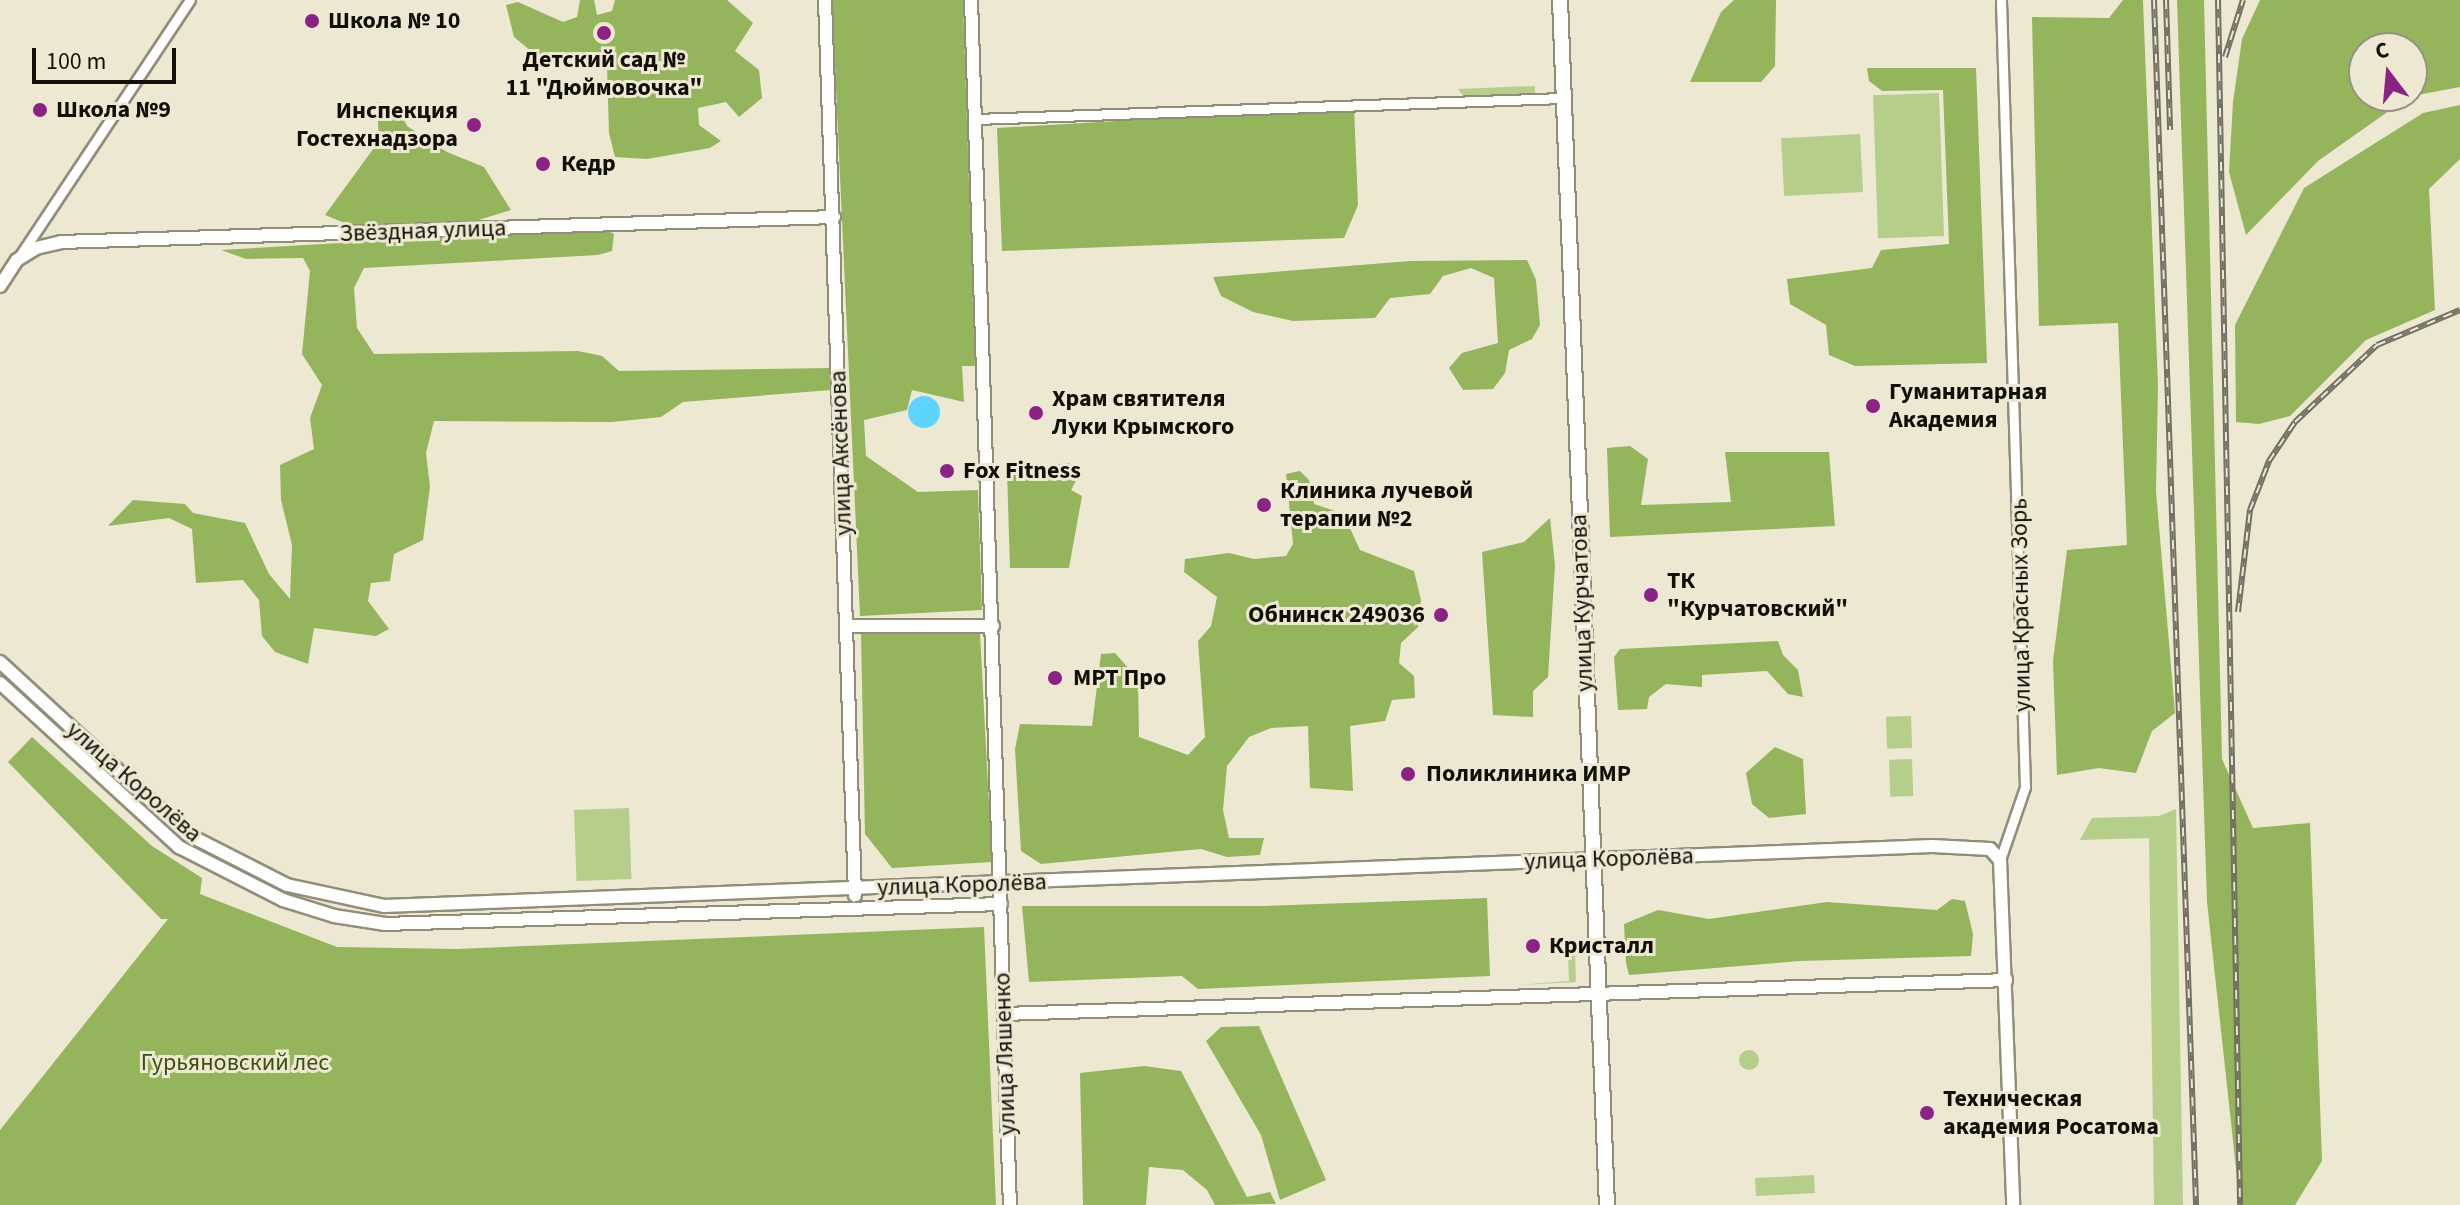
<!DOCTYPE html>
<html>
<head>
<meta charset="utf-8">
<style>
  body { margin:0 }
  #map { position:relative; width:2460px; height:1205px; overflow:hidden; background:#ece8d2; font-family:"Source Sans 3",sans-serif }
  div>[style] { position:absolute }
  .green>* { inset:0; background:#b5cf8a; transform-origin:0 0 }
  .round { border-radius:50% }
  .forest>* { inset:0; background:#95b55c }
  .water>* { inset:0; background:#5cd4ff }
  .roads { filter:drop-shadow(2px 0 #928d79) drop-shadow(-2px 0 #928d79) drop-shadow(0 2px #928d79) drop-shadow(0 -2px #928d79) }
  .street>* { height:9px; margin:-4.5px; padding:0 4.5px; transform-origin:4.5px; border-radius:4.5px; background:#fff }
  .secondary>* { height:12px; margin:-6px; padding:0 6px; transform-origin:6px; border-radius:6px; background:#fff }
  .primary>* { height:14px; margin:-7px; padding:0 7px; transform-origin:7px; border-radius:7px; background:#fff }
  .rail>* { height:6px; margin-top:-3px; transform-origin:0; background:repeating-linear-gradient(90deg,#ece8d2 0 9px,#727062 0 18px); box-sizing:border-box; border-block:2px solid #727062 }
  .dots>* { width:22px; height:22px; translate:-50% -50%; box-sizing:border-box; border:4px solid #ece8d2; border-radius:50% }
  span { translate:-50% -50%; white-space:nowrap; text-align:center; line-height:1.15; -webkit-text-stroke:6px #ece8d2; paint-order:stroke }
  .poi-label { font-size:24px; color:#121009; font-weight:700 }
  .left { translate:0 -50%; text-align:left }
  .right { translate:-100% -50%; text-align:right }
  .street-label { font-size:24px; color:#121009 }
  .park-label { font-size:24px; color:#3c5010 }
  .north { position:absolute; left:2348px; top:32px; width:80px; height:80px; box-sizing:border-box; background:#ece8d2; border:2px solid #959282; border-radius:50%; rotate:344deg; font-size:22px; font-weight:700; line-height:32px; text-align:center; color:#121009 }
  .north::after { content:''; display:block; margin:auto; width:28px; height:36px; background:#8c2286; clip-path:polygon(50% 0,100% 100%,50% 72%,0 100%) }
  .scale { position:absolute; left:32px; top:48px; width:144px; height:36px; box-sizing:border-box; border:4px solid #121009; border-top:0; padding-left:10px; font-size:24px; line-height:28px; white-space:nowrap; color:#121009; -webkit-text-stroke:6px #ece8d2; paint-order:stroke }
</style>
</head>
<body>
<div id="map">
  <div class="green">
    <i style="clip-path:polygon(1535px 86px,1535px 95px,1464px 97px,1458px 89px)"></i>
    <i style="left:1939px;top:93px;width:143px;height:66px;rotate:88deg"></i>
    <i style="left:1860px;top:134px;width:58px;height:79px;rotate:87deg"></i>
    <i style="left:1911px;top:716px;width:32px;height:25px;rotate:88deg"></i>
    <i style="left:1912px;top:759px;width:37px;height:23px;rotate:88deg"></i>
    <i style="left:629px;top:808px;width:71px;height:55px;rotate:88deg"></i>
    <i style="clip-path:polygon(2176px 809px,2183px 1205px,2154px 1205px,2149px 838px,2080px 840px,2092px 818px,2159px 816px)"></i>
    <i style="clip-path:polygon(1568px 953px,1575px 953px,1576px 982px,1517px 985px,1569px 981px)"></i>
    <i class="round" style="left:1739px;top:1050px;width:20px;height:20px"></i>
    <i style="left:1814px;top:1175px;width:18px;height:59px;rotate:87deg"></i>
  </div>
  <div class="forest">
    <i style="clip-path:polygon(580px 0,594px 0,597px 15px,612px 11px,615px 0,727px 0,753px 23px,735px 51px,759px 70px,762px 98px,739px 117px,726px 102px,698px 108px,699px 125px,721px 141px,710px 148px,647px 159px,615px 157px,609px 133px,607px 66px,598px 54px,558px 62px,536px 55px,514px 37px,506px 5px,518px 2px,563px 22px,577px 17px)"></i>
    <i style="clip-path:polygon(832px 0,963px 0,975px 366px,962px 366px,964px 402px,912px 390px,907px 410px,864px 420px,866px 456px,918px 492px,978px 490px,982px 610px,860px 616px)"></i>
    <i style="clip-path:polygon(1734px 0,1776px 0,1775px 66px,1761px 82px,1690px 82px,1721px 12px)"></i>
    <i style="clip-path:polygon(2123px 0,2143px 0,2158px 386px,2156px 491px,2175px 713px,2152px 731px,2136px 773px,2099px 768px,2057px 775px,2053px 661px,2067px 550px,2127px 545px,2118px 323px,2039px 326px,2032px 17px,2109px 18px)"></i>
    <i style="clip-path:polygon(2177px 0,2204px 0,2222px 759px,2253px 828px,2310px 823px,2322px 1161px,2295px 1205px,2240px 1205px,2207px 902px)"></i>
    <i style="clip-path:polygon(2260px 0,2460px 0,2460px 87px,2412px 96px,2412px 48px,2364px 48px,2364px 96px,2410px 96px,2318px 161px,2246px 235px,2229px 172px,2233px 102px,2242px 39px)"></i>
    <i style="clip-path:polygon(1867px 68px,1976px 68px,1987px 363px,1855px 366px,1829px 355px,1826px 325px,1790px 304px,1787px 279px,1872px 268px,1881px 250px,1949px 244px,1943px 90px,1882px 91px,1869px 81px)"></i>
    <i style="clip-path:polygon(377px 102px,400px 111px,407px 126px,447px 152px,484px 167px,511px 210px,472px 222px,359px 229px,325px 215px,379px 141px)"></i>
    <i style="clip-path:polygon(2460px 105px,2460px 159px,2429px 189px,2435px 310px,2366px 340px,2290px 416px,2259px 424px,2236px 422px,2235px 325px,2304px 188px,2423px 113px)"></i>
    <i style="clip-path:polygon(1354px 107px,1358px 205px,1344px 238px,1002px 251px,997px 128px)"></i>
    <i style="clip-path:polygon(603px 228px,614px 234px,612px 251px,598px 255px,364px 268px,354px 288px,357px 328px,374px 354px,578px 351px,602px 356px,619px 371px,829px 368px,831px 390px,683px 402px,661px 417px,612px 422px,434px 421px,426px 453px,430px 487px,423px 540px,394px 554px,390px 581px,371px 583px,368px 601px,389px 629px,376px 636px,314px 628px,308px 664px,275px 652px,262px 636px,259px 600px,243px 580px,196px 583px,192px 529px,169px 518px,108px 526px,133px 500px,185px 504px,193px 513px,245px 523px,269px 574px,290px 599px,292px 545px,281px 500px,280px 465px,314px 449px,310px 418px,322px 385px,302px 354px,310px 271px,303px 258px,246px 259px,221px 250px)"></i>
    <i style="clip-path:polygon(1527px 260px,1536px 280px,1540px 325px,1532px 339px,1509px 350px,1505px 373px,1493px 389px,1463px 390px,1449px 368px,1462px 353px,1498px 343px,1494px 278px,1471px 268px,1443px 276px,1430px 294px,1390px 298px,1375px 318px,1293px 321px,1253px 312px,1221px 296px,1213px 277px,1410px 261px)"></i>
    <i style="clip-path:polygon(1630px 446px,1648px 459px,1641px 505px,1731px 502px,1725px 452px,1829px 452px,1835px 526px,1610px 537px,1607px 448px)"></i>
    <i style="clip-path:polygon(1069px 463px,1080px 473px,1071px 490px,1082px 496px,1069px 568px,1010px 568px,1007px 471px)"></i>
    <i style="clip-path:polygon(1300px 471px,1309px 480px,1314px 504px,1335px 511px,1348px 524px,1360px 550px,1414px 571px,1421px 600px,1418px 627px,1401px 643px,1399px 663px,1414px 676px,1415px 698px,1392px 700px,1385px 721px,1350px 726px,1353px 791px,1310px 788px,1308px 726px,1271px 728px,1249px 737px,1227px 766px,1223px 810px,1229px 838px,1264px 838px,1260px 855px,1227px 857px,1201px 849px,1041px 864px,1021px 851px,1015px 749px,1020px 724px,1092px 726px,1101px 654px,1115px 653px,1138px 679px,1139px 737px,1188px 755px,1205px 737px,1198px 641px,1211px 626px,1217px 597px,1184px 572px,1185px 559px,1229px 553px,1254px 559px,1286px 556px,1293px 544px,1286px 474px)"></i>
    <i style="clip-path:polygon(1550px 518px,1555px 565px,1548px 677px,1533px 691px,1533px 717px,1493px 715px,1482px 552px,1524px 542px)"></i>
    <i style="clip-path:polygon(861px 633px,980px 633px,992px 862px,892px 868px,865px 834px)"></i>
    <i style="clip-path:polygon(1778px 641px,1783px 655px,1798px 670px,1803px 697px,1788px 694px,1767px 671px,1702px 675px,1702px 687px,1666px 684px,1649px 697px,1647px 709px,1618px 710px,1614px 657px,1620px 649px)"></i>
    <i style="clip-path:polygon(32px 737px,152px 846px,202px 878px,200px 894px,337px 947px,457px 949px,984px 927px,996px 1205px,0 1205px,0 1130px,168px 919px,161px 919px,8px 762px)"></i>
    <i style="clip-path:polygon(1775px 747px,1803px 759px,1806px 814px,1769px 818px,1752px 804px,1746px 773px)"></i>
    <i style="clip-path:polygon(1487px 898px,1490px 976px,1198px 989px,1182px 976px,1029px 982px,1022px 906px,1264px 906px)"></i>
    <i style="clip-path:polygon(1952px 899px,1965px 901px,1973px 934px,1971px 956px,1800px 961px,1629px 975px,1626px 963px,1624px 924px,1658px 910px,1709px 919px,1827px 902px,1937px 910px)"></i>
    <i style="clip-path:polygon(1259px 1026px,1326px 1180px,1280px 1200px,1261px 1135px,1206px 1041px,1221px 1027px)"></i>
    <i style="clip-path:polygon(1144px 1066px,1181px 1071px,1247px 1197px,1270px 1192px,1276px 1204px,1215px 1205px,1207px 1190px,1183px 1170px,1149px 1167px,1146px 1205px,1083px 1205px,1080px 1073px)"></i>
  </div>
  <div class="water">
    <i class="round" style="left:908px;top:396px;width:32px;height:32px"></i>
  </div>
  <div class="roads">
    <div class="street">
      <i style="left:976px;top:119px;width:588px;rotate:-2.05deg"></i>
      <i style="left:21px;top:254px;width:305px;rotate:-56.4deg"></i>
      <i style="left:2000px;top:860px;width:77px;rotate:-71.1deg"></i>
      <i style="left:2025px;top:787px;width:787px;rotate:-91.75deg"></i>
    </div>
    <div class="secondary">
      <i style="left:825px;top:0;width:896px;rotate:88.08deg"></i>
      <i style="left:971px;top:0;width:1206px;rotate:88.15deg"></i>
      <i style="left:0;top:286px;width:31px;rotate:-57deg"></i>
      <i style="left:17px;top:260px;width:22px;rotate:-32deg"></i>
      <i style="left:36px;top:248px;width:26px;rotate:-13deg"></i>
      <i style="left:61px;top:242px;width:773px;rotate:-1.85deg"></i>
      <i style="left:847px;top:626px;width:146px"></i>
      <i style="left:0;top:662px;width:254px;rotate:42.6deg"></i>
      <i style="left:187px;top:834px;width:112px;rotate:27deg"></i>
      <i style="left:287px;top:885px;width:99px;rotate:12.2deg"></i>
      <i style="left:384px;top:906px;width:1549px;rotate:-2.22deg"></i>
      <i style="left:1932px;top:846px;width:58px;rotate:3deg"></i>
      <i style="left:1990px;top:849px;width:15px;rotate:48deg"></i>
      <i style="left:2000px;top:860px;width:345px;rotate:87.8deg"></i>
      <i style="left:0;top:683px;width:243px;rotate:42.5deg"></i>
      <i style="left:179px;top:847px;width:117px;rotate:27deg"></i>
      <i style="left:283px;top:900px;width:53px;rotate:17.4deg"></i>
      <i style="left:334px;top:916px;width:52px;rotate:8.9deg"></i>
      <i style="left:385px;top:924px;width:616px;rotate:-1.86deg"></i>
      <i style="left:1004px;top:1014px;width:1003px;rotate:-1.94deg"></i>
    </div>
    <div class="primary">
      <i style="left:1560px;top:0;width:1206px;rotate:87.77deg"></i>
    </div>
  </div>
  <div class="rail">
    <i style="left:2154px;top:0;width:1206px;rotate:88deg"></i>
    <i style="left:2166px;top:0;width:130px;rotate:88.2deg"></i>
    <i style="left:2218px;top:0;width:1205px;rotate:88.95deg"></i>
    <i style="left:2225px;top:57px;width:60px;rotate:-72.5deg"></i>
    <i style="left:2238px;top:612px;width:103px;rotate:-83.3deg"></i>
    <i style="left:2250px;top:510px;width:53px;rotate:-68.8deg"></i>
    <i style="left:2269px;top:461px;width:47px;rotate:-56.3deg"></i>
    <i style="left:2295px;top:422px;width:112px;rotate:-43.2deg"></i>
    <i style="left:2377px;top:345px;width:90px;rotate:-22.9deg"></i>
  </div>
  <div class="dots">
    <i style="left:312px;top:21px;background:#8c2286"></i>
    <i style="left:604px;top:33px;background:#8c2286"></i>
    <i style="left:40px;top:110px;background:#8c2286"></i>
    <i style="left:474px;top:125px;background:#8c2286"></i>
    <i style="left:543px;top:164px;background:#8c2286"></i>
    <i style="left:1873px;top:406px;background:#8c2286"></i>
    <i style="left:1036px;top:413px;background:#8c2286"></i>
    <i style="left:947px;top:471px;background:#8c2286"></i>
    <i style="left:1264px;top:505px;background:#8c2286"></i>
    <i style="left:1651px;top:595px;background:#8c2286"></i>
    <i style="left:1441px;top:615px;background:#8c2286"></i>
    <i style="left:1055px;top:678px;background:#8c2286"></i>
    <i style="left:1408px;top:774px;background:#8c2286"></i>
    <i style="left:1533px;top:946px;background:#8c2286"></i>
    <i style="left:1927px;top:1113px;background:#8c2286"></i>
  </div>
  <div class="poi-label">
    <span class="left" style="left:328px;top:21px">Школа № 10</span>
    <span style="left:604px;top:74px">Детский сад №<br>11 "Дюймовочка"</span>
    <span class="left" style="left:56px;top:110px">Школа №9</span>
    <span class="right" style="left:458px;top:125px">Инспекция<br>Гостехнадзора</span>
    <span class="left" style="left:561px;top:164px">Кедр</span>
    <span class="left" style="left:1889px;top:406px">Гуманитарная<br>Академия</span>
    <span class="left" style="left:1052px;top:413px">Храм святителя<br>Луки Крымского</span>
    <span class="left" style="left:963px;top:471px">Fox Fitness</span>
    <span class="left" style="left:1280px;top:505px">Клиника лучевой<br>терапии №2</span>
    <span class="left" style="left:1667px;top:595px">ТК<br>"Курчатовский"</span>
    <span class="right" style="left:1425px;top:615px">Обнинск 249036</span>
    <span class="left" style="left:1073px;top:678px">МРТ Про</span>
    <span class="left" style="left:1426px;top:774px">Поликлиника ИМР</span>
    <span class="left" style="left:1549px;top:946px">Кристалл</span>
    <span class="left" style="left:1943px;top:1113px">Техническая<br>академия Росатома</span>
  </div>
  <div class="street-label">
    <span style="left:423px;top:231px;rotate:-2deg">Звёздная улица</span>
    <span style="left:841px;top:453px;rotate:-92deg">улица Аксёнова</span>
    <span style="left:1582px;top:603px;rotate:-92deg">улица Курчатова</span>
    <span style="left:2021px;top:605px;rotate:-91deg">улица Красных Зорь</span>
    <span style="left:134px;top:782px;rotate:41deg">улица Королёва</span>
    <span style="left:1609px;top:859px;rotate:-2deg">улица Королёва</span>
    <span style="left:962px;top:885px;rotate:-2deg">улица Королёва</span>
    <span style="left:1005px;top:1054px;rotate:-92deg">улица Ляшенко</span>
  </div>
  <div class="park-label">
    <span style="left:235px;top:1063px">Гурьяновский лес</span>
  </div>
  <div class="north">С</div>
  <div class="scale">100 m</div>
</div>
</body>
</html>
